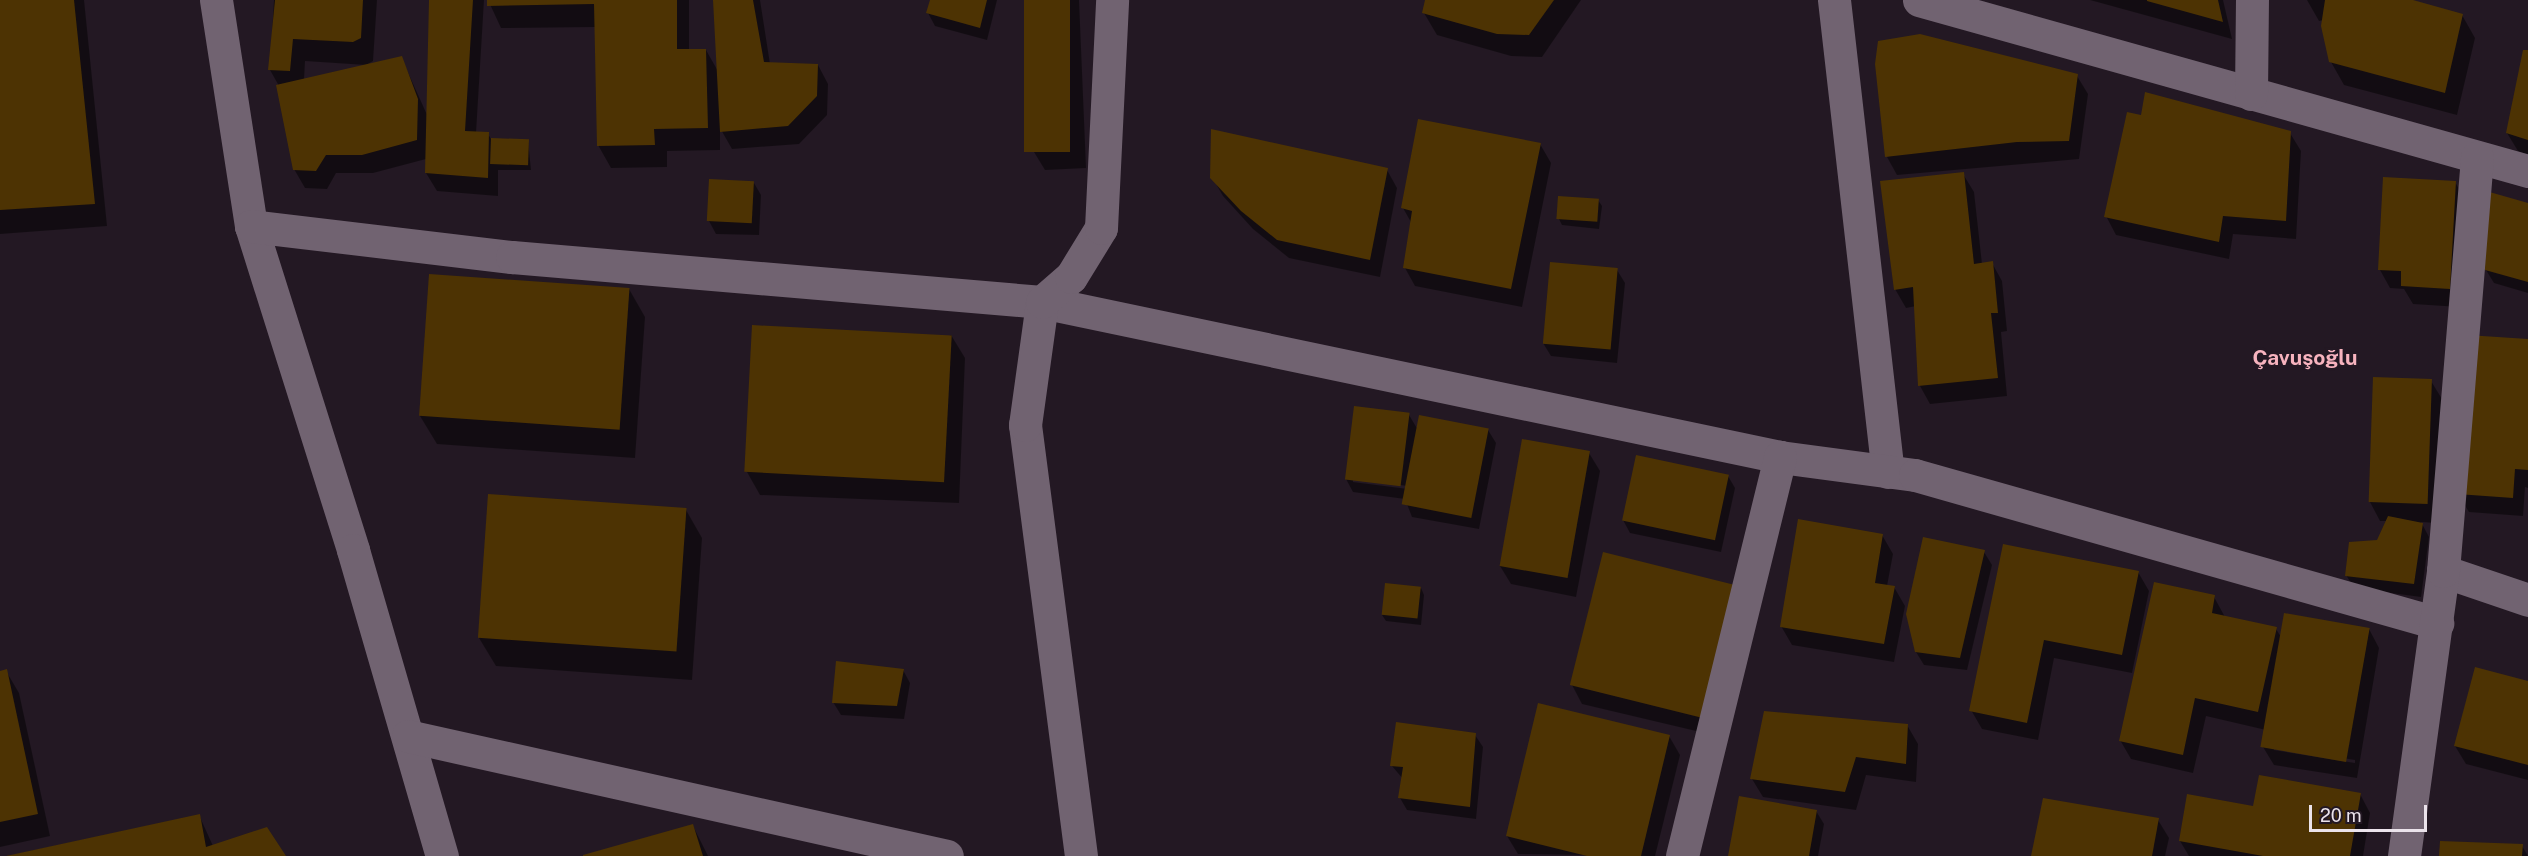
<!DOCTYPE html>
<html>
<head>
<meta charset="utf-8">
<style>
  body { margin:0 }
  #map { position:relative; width:2528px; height:856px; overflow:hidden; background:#231823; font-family:"Public Sans",sans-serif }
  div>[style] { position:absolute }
  .shadow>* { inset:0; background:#0007 }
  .building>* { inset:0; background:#4d3303; transform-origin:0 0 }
  .minor>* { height:33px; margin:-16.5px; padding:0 16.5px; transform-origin:16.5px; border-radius:16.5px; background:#716371 }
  span { translate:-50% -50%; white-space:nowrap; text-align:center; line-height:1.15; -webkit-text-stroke:5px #231823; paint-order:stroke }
  .district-label { font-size:21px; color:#f7b3be; font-weight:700 }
  .scale { position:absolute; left:2309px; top:805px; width:118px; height:27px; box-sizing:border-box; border:3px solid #ebe3eb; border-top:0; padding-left:8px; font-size:18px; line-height:21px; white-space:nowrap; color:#ebe3eb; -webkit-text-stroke:4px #231823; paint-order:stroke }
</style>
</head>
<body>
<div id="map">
  <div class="shadow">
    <i style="clip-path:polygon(0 0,84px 0,107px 226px,0 234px)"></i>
    <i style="clip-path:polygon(evenodd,274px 0,377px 0,373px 61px,366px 65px,401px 57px,428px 117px,431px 0,484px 0,476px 133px,488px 134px,491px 139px,528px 141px,531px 170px,498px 170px,498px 196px,437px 191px,426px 173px,426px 159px,373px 173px,336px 173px,327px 189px,305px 188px,294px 169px,279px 86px,270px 70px,274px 0,305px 61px,366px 65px,304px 80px,305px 61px)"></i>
    <i style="clip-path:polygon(488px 0,689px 0,689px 50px,706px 50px,719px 73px,715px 0,760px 0,770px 64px,818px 65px,828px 84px,827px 115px,799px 144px,732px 149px,720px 128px,720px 150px,667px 151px,667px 167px,611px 168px,598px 145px,596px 27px,501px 28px)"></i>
    <i style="clip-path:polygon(931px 0,997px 0,987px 40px,935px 26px,928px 13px)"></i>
    <i style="clip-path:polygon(1026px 0,1079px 0,1086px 168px,1045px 170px,1034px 152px)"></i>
    <i style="clip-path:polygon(1426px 0,1581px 0,1542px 57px,1511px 56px,1437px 35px,1424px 13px)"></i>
    <i style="clip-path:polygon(2090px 0,2223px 0,2232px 39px)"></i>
    <i style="clip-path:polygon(2307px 0,2407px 0,2462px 15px,2475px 38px,2457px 115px,2344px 85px,2331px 62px,2324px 20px,2319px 21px)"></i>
    <i style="clip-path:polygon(2528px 53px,2528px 155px,2518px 151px,2507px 133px)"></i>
    <i style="clip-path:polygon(2077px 76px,2088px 94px,2079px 159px,1897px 175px,1887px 157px)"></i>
    <i style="clip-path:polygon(2290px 133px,2301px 151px,2296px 239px,2233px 234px,2229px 259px,2116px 235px,2106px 216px)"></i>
    <i style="clip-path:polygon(1540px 144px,1551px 163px,1522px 307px,1415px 286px,1405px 268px,1412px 224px,1403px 208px)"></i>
    <i style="clip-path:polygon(1387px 170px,1397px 188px,1380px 277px,1289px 258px,1253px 229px,1223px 196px,1212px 177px)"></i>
    <i style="clip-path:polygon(1963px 174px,1974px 192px,1982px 264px,1992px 263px,2002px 281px,2007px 331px,2001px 332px,2007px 396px,1930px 404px,1920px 386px,1916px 306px,1906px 308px,1895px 289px)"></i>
    <i style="clip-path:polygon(2455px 182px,2466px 201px,2460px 307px,2413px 304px,2404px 289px,2390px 288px,2380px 270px)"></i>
    <i style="clip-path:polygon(754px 183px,761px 195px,759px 235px,716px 234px,709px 221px)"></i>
    <i style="clip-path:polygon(1598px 200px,1602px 206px,1599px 229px,1562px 225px,1559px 219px)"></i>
    <i style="clip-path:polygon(2528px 204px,2528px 293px,2494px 283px,2486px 270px)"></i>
    <i style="clip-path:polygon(1617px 270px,1625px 283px,1617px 363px,1551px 356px,1543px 343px)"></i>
    <i style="clip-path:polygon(629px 289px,645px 317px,635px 458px,437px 444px,420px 416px)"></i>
    <i style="clip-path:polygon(951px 335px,965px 358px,959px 503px,760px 495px,747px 472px)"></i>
    <i style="clip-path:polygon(2528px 340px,2528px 488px,2525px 487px,2523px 516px,2469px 512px,2458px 494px)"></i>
    <i style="clip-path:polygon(2431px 381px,2442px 399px,2437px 523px,2421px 522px,2429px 537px,2421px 597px,2354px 588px,2346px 575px,2378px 541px,2388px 521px,2380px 521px,2370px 502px)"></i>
    <i style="clip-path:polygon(evenodd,1409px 415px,1418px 430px,1488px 430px,1496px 443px,1479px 529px,1412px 517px,1405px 499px,1353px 492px,1346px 479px,1409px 415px,1353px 479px,1408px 486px,1408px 489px,1353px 482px,1353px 479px)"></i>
    <i style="clip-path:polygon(1589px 453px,1600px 471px,1576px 597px,1511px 584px,1500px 566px)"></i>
    <i style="clip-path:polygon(1728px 476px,1735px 488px,1721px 552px,1630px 533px,1623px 520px)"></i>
    <i style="clip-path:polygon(686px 510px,702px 538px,692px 680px,496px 666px,479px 638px)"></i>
    <i style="clip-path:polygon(1882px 535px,1893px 554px,1887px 586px,1894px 587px,1905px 606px,1894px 662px,1792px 645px,1781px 626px)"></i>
    <i style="clip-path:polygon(2004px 546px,2138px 572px,2149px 591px,2132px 673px,2054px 658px,2038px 740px,1982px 729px,1971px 710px)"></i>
    <i style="clip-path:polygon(1984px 552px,1992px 565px,1967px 670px,1924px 665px,1916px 652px)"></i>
    <i style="clip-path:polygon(1421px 588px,1424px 595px,1421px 625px,1386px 621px,1382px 615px)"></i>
    <i style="clip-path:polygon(evenodd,2214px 597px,2225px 617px,2276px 629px,2281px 637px,2369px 629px,2379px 648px,2357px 778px,2274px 765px,2263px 747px,2266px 730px,2206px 716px,2193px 773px,2131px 759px,2120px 740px,2214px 597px,2274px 747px,2355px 760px,2355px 763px,2274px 750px,2274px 747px)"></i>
    <i style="clip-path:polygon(1745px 604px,1713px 735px,1582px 704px,1572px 685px)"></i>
    <i style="clip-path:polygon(903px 670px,910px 683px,904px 719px,841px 715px,833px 702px)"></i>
    <i style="clip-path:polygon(6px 671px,19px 693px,50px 836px,0 847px,0 672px)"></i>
    <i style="clip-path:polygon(2528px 683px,2528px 780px,2466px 764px,2455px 746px)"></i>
    <i style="clip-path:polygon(1907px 725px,1918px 744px,1916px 782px,1866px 775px,1856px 810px,1763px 797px,1752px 779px)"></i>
    <i style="clip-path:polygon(1475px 735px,1483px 747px,1476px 819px,1407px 810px,1400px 798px,1403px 779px,1392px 766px)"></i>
    <i style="clip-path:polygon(1669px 736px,1680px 755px,1655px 856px,1518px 854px,1507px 836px)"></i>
    <i style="clip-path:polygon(2360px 794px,2370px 813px,2363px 856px,2189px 856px,2180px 841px,2255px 808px)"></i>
    <i style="clip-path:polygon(1816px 811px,1824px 824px,1818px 856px,1730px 856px)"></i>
    <i style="clip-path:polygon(199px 815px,213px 846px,284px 856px,8px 856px)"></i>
    <i style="clip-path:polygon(2158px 820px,2169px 838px,2165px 856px,2033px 856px)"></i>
    <i style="clip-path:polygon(693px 826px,708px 856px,586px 856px)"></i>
    <i style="clip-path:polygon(2522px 846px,2528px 856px,2441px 856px)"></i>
  </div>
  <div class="building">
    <i style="clip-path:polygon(0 0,74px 0,95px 204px,0 210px)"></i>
    <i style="clip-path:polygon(275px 0,363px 0,361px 38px,353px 42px,293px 39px,290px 71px,268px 70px)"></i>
    <i style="clip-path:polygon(429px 0,473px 0,465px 131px,489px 132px,488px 178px,425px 173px)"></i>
    <i style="clip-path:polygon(487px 0,677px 0,677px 49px,706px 49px,708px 128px,654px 129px,655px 145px,597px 146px,594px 4px,487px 6px)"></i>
    <i style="clip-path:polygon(713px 0,753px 0,764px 62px,818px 64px,817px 96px,788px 126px,720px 132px)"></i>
    <i style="clip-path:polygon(930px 0,987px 0,980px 28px,926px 13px)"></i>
    <i style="left:1024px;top:0;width:46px;height:152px"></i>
    <i style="clip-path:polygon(1425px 0,1554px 0,1529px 35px,1497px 34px,1422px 13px)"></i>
    <i style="clip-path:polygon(2147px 0,2218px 0,2223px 22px,2147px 1px)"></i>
    <i style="clip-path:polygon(2325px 0,2413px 0,2463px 14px,2445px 93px,2329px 62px,2321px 26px)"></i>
    <i style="clip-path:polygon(1920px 34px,2078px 74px,2069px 141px,2017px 142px,1885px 157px,1875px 64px,1878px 41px)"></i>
    <i style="clip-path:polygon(2523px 50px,2528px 50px,2528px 140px,2506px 133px)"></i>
    <i style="clip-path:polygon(402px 56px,418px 99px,417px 140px,362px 155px,326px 155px,316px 171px,293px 170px,276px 85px)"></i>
    <i style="clip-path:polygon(2145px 92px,2291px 131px,2286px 221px,2223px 216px,2219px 242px,2104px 217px,2127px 112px,2141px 115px)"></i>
    <i style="clip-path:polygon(1418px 119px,1541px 143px,1511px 289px,1403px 268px,1412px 211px,1401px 208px)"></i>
    <i style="clip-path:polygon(1211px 129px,1388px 168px,1370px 260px,1277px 240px,1241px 211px,1210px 178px)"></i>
    <i style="left:491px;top:138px;width:38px;height:26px;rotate:2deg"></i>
    <i style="clip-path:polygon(1964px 172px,1974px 264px,1993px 261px,1998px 313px,1991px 313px,1998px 378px,1918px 386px,1913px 287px,1894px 290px,1880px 181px)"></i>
    <i style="clip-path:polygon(2383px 177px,2456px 181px,2450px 289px,2401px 286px,2401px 271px,2378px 270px)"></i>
    <i style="left:709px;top:179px;width:45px;height:42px;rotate:3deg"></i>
    <i style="clip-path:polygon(2486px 191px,2528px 203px,2528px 282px,2485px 270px)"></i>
    <i style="left:1558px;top:196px;width:41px;height:23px;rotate:4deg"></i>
    <i style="left:1550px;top:262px;width:68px;height:82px;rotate:5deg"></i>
    <i style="left:429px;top:274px;width:201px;height:142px;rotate:4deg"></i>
    <i style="left:752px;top:325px;width:200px;height:147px;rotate:3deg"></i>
    <i style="clip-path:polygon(2467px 335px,2528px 339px,2528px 470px,2515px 469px,2513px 498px,2457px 494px)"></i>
    <i style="left:2373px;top:377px;width:59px;height:125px;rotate:2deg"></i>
    <i style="left:1354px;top:406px;width:56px;height:74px;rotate:7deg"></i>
    <i style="left:1419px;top:415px;width:71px;height:91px;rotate:11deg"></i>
    <i style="left:1522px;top:439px;width:69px;height:129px;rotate:10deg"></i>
    <i style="left:1636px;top:455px;width:95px;height:67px;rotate:12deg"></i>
    <i style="left:488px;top:494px;width:199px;height:144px;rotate:4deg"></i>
    <i style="clip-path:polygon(2388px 516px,2423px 523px,2414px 584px,2345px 576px,2349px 542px,2377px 540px)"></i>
    <i style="clip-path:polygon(1798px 519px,1883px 534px,1875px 583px,1895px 586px,1884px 644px,1780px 627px)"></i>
    <i style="clip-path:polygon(1923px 537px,1985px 550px,1960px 658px,1915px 652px,1906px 614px)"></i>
    <i style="clip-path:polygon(2003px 544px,2139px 571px,2122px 655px,2044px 640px,2027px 723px,1969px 711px)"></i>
    <i style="left:1603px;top:552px;width:136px;height:137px;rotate:14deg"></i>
    <i style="clip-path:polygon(2154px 582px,2215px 595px,2212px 613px,2277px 627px,2258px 712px,2195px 698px,2183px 755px,2119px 741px)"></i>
    <i style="left:1385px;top:583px;width:36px;height:32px;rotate:6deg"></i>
    <i style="left:2284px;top:613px;width:87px;height:136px;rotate:10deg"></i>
    <i style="clip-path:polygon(836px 661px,904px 669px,897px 706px,832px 703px)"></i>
    <i style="clip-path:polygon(2475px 667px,2528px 681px,2528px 765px,2454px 746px)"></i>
    <i style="clip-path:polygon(7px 669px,38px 814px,0 822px,0 671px)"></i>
    <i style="clip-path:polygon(1538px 703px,1670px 735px,1641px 856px,1587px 856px,1506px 836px)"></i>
    <i style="clip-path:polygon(1764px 711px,1908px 724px,1906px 764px,1856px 757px,1845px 792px,1750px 779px)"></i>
    <i style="clip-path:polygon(1396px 722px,1476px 733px,1470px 807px,1398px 798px,1403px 767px,1390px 766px)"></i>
    <i style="clip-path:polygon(2259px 775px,2361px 793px,2350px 856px,2263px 856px,2179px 841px,2187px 794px,2253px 806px)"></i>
    <i style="clip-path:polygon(1739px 796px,1817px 810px,1809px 856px,1728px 856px)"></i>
    <i style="clip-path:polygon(2043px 798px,2159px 818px,2152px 856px,2031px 856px)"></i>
    <i style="clip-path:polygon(200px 814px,206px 847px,267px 827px,286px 856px,6px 856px)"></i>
    <i style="clip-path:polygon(693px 824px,703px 856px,583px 856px,583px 855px)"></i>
    <i style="clip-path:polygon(2440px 841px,2523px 844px,2522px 856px,2439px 856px)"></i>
  </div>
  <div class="minor">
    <i style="left:216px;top:0;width:229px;rotate:81.2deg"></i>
    <i style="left:251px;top:226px;width:340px;rotate:72.5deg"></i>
    <i style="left:353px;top:550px;width:319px;rotate:73.8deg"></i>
    <i style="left:1834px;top:0;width:475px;rotate:83.5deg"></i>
    <i style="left:1919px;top:0;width:633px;rotate:15.68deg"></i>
    <i style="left:2251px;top:94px;width:94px;rotate:-89.4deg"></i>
    <i style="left:251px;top:226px;width:263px;rotate:6.8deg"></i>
    <i style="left:512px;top:257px;width:532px;rotate:4.85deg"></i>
    <i style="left:1042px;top:302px;width:754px;rotate:11.86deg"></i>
    <i style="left:1780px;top:457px;width:136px;rotate:7.6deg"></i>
    <i style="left:1915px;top:475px;width:543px;rotate:15.83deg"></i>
    <i style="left:2443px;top:571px;width:90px;rotate:18.8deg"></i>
    <i style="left:408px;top:736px;width:552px;rotate:12.55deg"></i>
    <i style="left:1081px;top:856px;width:435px;rotate:-97.4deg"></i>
    <i style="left:1025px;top:425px;width:124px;rotate:-82.1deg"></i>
    <i style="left:1042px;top:302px;width:38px;rotate:-41deg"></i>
    <i style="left:1071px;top:277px;width:57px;rotate:-58.5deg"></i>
    <i style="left:1101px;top:228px;width:228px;rotate:-87.2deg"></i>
    <i style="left:1682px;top:856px;width:411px;rotate:-76.2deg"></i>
    <i style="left:2404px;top:856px;width:288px;rotate:-82.2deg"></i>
    <i style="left:2443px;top:571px;width:415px;rotate:-85.3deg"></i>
  </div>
  <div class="district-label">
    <span style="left:2305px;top:358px">Çavuşoğlu</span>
  </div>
  <div class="scale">20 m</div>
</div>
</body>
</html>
